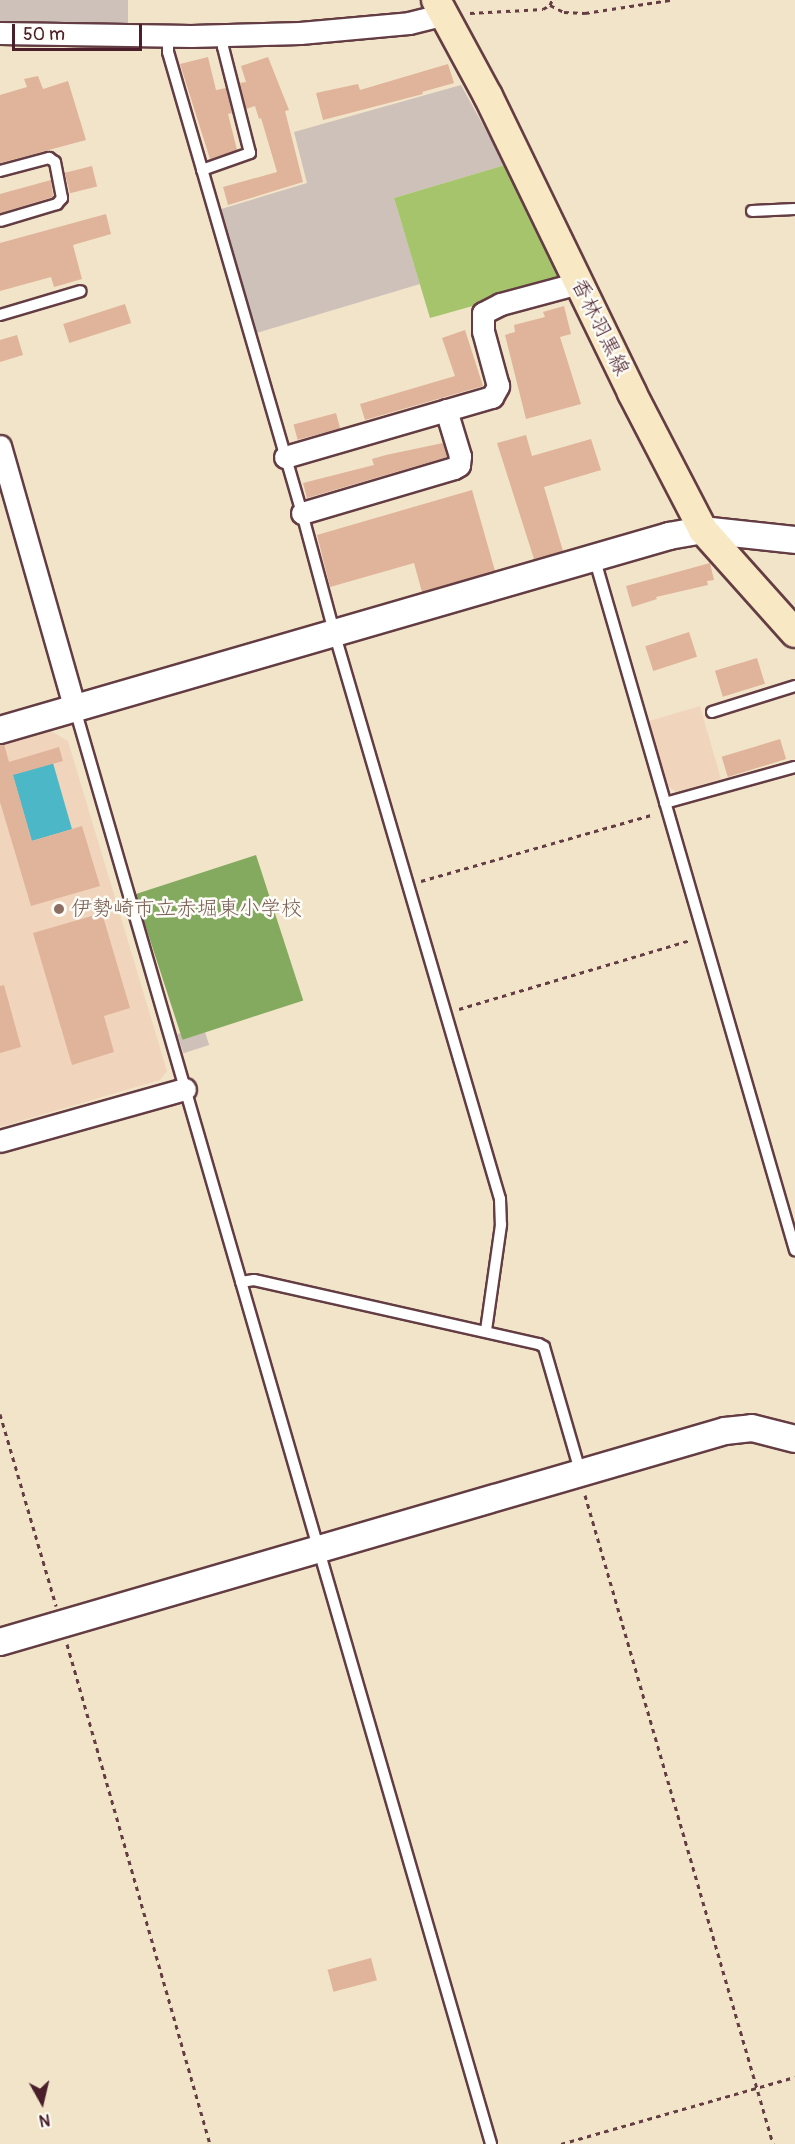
<!DOCTYPE html>
<html>
<head>
<meta charset="utf-8">
<style>
  body { margin:0 }
  #map { position:relative; width:795px; height:2144px; overflow:hidden; background:#f2e4c8; font-family:Pangolin,"Klee One",sans-serif }
  div>[style] { position:absolute }
  .built>* { inset:0; background:#f0d5bc }
  .industrial>* { inset:0; background:#cec1b9; transform-origin:0 0 }
  .green>* { inset:0; background:#a5c46c }
  .forest>* { inset:0; background:#84aa60; transform-origin:0 0 }
  .water>* { inset:0; background:#4bb7c7; transform-origin:0 0 }
  .building>* { inset:0; background:#e0b39b; transform-origin:0 0 }
  .path>* { height:3px; margin-top:-1.5px; transform-origin:0; background:repeating-linear-gradient(90deg,#633d43 0 4.5px,transparent 0 9px) }
  .roads { filter:drop-shadow(2px 0 #633d43) drop-shadow(-2px 0 #633d43) drop-shadow(0 2px #633d43) drop-shadow(0 -2px #633d43) }
  .service>* { height:10px; margin:-5px; padding:0 5px; transform-origin:5px; border-radius:5px; background:#fff }
  .minor>* { height:21px; margin:-10.5px; padding:0 10.5px; transform-origin:10.5px; border-radius:10.5px; background:#fff }
  .tertiary>* { height:26px; margin:-13px; padding:0 13px; transform-origin:13px; border-radius:13px; background:#fff }
  .secondary>* { height:28px; margin:-14px; padding:0 14px; transform-origin:14px; border-radius:14px; background:#f8e8c3 }
  .dots>* { width:16px; height:16px; translate:-50% -50%; box-sizing:border-box; border:3px solid #fdfcf7; border-radius:50% }
  span { translate:-50% -50%; white-space:nowrap; text-align:center; line-height:1.15; -webkit-text-stroke:5px #fdfcf7; paint-order:stroke }
  .street-label { font-size:21px; color:#4a1f2b }
  .education-label { font-size:21px; color:#785e54 }
  .left { translate:0 -50%; text-align:left }
  .north { position:absolute; left:12px; top:2072px; width:60px; height:60px; -webkit-text-stroke:4px #fdfcf7; paint-order:stroke; rotate:172deg; font-size:16px; font-weight:700; line-height:24px; text-align:center; color:#4a1f2b }
  .north::after { content:''; display:block; margin:auto; width:21px; height:27px; background:#4a1f2b; clip-path:polygon(50% 0,100% 100%,50% 72%,0 100%) }
  .scale { position:absolute; left:12px; top:24px; width:130px; height:27px; box-sizing:border-box; border:3px solid #4a1f2b; border-top:0; padding-left:8px; font-size:18px; line-height:21px; white-space:nowrap; color:#4a1f2b; -webkit-text-stroke:4px #fdfcf7; paint-order:stroke }
</style>
</head>
<body>
<div id="map">
  <div class="built">
    <i style="clip-path:polygon(700px 706px,721px 779px,676px 792px,668px 786px,649px 721px)"></i>
    <i style="clip-path:polygon(51px 731px,68px 741px,167px 1071px,160px 1080px,0 1127px,0 746px)"></i>
  </div>
  <div class="industrial">
    <i style="left:0;top:0;width:128px;height:26px"></i>
    <i style="clip-path:polygon(461px 85px,505px 165px,394px 198px,420px 284px,253px 334px,218px 210px,307px 183px,294px 132px)"></i>
    <i style="left:203px;top:1026px;width:20px;height:27px;rotate:72deg"></i>
  </div>
  <div class="green">
    <i style="clip-path:polygon(505px 165px,562px 277px,558px 282px,430px 318px,394px 198px)"></i>
  </div>
  <div class="forest">
    <i style="left:256px;top:855px;width:153px;height:127px;rotate:72deg"></i>
  </div>
  <div class="water">
    <i style="left:53px;top:763px;width:69px;height:42px;rotate:74deg"></i>
  </div>
  <div class="building">
    <i style="clip-path:polygon(208px 57px,216px 90px,226px 88px,232px 113px,228px 114px,237px 150px,210px 159px,180px 64px)"></i>
    <i style="clip-path:polygon(268px 57px,289px 110px,285px 111px,303px 182px,228px 205px,223px 187px,277px 172px,261px 118px,259px 119px,255px 106px,246px 109px,240px 83px,246px 82px,241px 66px)"></i>
    <i style="clip-path:polygon(448px 64px,454px 83px,422px 92px,423px 94px,323px 120px,316px 93px,358px 84px,360px 90px)"></i>
    <i style="clip-path:polygon(38px 76px,43px 89px,68px 81px,86px 140px,0 163px,0 95px,27px 87px,24px 79px)"></i>
    <i style="left:92px;top:166px;width:21px;height:28px;rotate:76deg"></i>
    <i style="clip-path:polygon(51px 180px,53px 197px,0 213px,0 194px)"></i>
    <i style="clip-path:polygon(106px 214px,111px 234px,73px 245px,82px 279px,54px 287px,51px 277px,0 291px,0 243px)"></i>
    <i style="left:125px;top:304px;width:20px;height:65px;rotate:72deg"></i>
    <i style="clip-path:polygon(564px 306px,571px 334px,560px 337px,581px 404px,526px 419px,505px 335px,515px 332px,514px 325px,545px 317px,543px 312px)"></i>
    <i style="clip-path:polygon(465px 330px,483px 386px,365px 420px,360px 404px,455px 376px,442px 338px)"></i>
    <i style="clip-path:polygon(17px 335px,23px 355px,0 362px,0 340px)"></i>
    <i style="left:336px;top:413px;width:16px;height:44px;rotate:75deg"></i>
    <i style="clip-path:polygon(526px 435px,532px 456px,591px 439px,601px 470px,544px 487px,563px 551px,534px 559px,497px 443px)"></i>
    <i style="clip-path:polygon(443px 443px,447px 457px,307px 498px,303px 483px,374px 465px,372px 459px,386px 455px)"></i>
    <i style="clip-path:polygon(472px 490px,495px 571px,422px 592px,414px 563px,330px 587px,317px 535px)"></i>
    <i style="clip-path:polygon(710px 563px,714px 580px,707px 581px,708px 585px,656px 597px,657px 599px,632px 607px,626px 586px)"></i>
    <i style="left:689px;top:632px;width:26px;height:46px;rotate:72deg"></i>
    <i style="left:757px;top:658px;width:27px;height:44px;rotate:73deg"></i>
    <i style="left:780px;top:739px;width:21px;height:61px;rotate:73deg"></i>
    <i style="clip-path:polygon(4px 744px,9px 762px,59px 747px,63px 761px,13px 775px,32px 841px,82px 826px,100px 886px,31px 906px,0 802px,0 745px)"></i>
    <i style="clip-path:polygon(102px 913px,130px 1008px,104px 1016px,114px 1052px,72px 1065px,33px 933px)"></i>
    <i style="clip-path:polygon(4px 985px,21px 1047px,0 1053px,0 986px)"></i>
    <i style="left:371px;top:1958px;width:23px;height:45px;rotate:75deg"></i>
  </div>
  <div class="path">
    <i style="left:550px;top:5px;width:16px;rotate:27deg"></i>
    <i style="left:564px;top:12px;width:21px;rotate:3deg"></i>
    <i style="left:585px;top:13px;width:86px;rotate:-8.7deg"></i>
    <i style="left:470px;top:13px;width:73px;rotate:-3.1deg"></i>
    <i style="left:543px;top:9px;width:8px;rotate:-30deg"></i>
    <i style="left:550px;top:5px;width:5px;rotate:-68deg"></i>
    <i style="left:421px;top:881px;width:242px;rotate:-16deg"></i>
    <i style="left:459px;top:1009px;width:242px;rotate:-16.6deg"></i>
    <i style="left:0;top:1414px;width:200px;rotate:73.7deg"></i>
    <i style="left:585px;top:1495px;width:676px;rotate:73.84deg"></i>
    <i style="left:67px;top:1644px;width:520px;rotate:74.04deg"></i>
    <i style="left:561px;top:2144px;width:243px;rotate:-16deg"></i>
  </div>
  <div class="roads">
    <div class="service">
      <i style="left:168px;top:36px;width:16px;rotate:90deg"></i>
      <i style="left:168px;top:52px;width:480px;rotate:73.8deg"></i>
      <i style="left:302px;top:513px;width:123px;rotate:74.9deg"></i>
      <i style="left:334px;top:632px;width:591px;rotate:73.68deg"></i>
      <i style="left:500px;top:1199px;width:26px;rotate:88deg"></i>
      <i style="left:501px;top:1225px;width:106px;rotate:98.1deg"></i>
      <i style="left:202px;top:170px;width:51px;rotate:-19.5deg"></i>
      <i style="left:250px;top:153px;width:109px;rotate:-104.3deg"></i>
      <i style="left:223px;top:47px;width:11px;rotate:-90deg"></i>
      <i style="left:0;top:171px;width:51px;rotate:-14.9deg"></i>
      <i style="left:49px;top:158px;width:7px;rotate:34deg"></i>
      <i style="left:55px;top:162px;width:37px;rotate:79deg"></i>
      <i style="left:62px;top:198px;width:8px;rotate:130deg"></i>
      <i style="left:57px;top:204px;width:59px;rotate:163.4deg"></i>
      <i style="left:752px;top:211px;width:43px;rotate:-2.7deg"></i>
      <i style="left:0;top:315px;width:84px;rotate:-16.5deg"></i>
      <i style="left:594px;top:557px;width:722px;rotate:73.83deg"></i>
      <i style="left:75px;top:709px;width:1494px;rotate:73.83deg"></i>
      <i style="left:712px;top:712px;width:87px;rotate:-17.4deg"></i>
      <i style="left:665px;top:803px;width:135px;rotate:-15.5deg"></i>
      <i style="left:241px;top:1282px;width:13px;rotate:-9deg"></i>
      <i style="left:254px;top:1280px;width:292px;rotate:12.7deg"></i>
      <i style="left:539px;top:1344px;width:6px;rotate:31deg"></i>
      <i style="left:544px;top:1347px;width:129px;rotate:73.8deg"></i>
    </div>
    <div class="minor">
      <i style="left:0;top:33px;width:191px;rotate:0.9deg"></i>
      <i style="left:191px;top:36px;width:109px;rotate:-1.6deg"></i>
      <i style="left:300px;top:33px;width:109px;rotate:-5.2deg"></i>
      <i style="left:409px;top:23px;width:36px;rotate:-14deg"></i>
      <i style="left:0;top:446px;width:273px;rotate:74.1deg"></i>
      <i style="left:285px;top:457px;width:216px;rotate:-16.2deg"></i>
      <i style="left:492px;top:397px;width:13px;rotate:-61deg"></i>
      <i style="left:498px;top:386px;width:57px;rotate:-105.3deg"></i>
      <i style="left:483px;top:331px;width:18px;rotate:-90deg"></i>
      <i style="left:483px;top:313px;width:20px;rotate:-27deg"></i>
      <i style="left:501px;top:304px;width:81px;rotate:-15.1deg"></i>
      <i style="left:302px;top:513px;width:159px;rotate:-16.5deg"></i>
      <i style="left:454px;top:468px;width:6px;rotate:-31deg"></i>
      <i style="left:459px;top:465px;width:9px;rotate:-84deg"></i>
      <i style="left:460px;top:456px;width:48px;rotate:-106.9deg"></i>
      <i style="left:0;top:1141px;width:192px;rotate:-15.7deg"></i>
    </div>
    <div class="tertiary">
      <i style="left:0;top:730px;width:697px;rotate:-16.17deg"></i>
      <i style="left:669px;top:536px;width:35px;rotate:-10deg"></i>
      <i style="left:703px;top:530px;width:93px;rotate:6.2deg"></i>
      <i style="left:0;top:1642px;width:755px;rotate:-16.23deg"></i>
      <i style="left:725px;top:1431px;width:27px;rotate:-6deg"></i>
      <i style="left:752px;top:1428px;width:44px;rotate:14.3deg"></i>
    </div>
    <div class="secondary">
      <i style="left:436px;top:0;width:109px;rotate:61.6deg"></i>
      <i style="left:488px;top:96px;width:330px;rotate:64.1deg"></i>
      <i style="left:632px;top:393px;width:154px;rotate:62.6deg"></i>
      <i style="left:703px;top:530px;width:138px;rotate:48.2deg"></i>
    </div>
  </div>
  <div class="dots">
    <i style="left:59px;top:909px;background:#8d6e63"></i>
  </div>
  <div class="street-label">
    <span style="left:600px;top:327px;rotate:64deg">香林羽黒線</span>
  </div>
  <div class="education-label">
    <span class="left" style="left:71px;top:909px">伊勢崎市立赤堀東小学校</span>
  </div>
  <div class="north">N</div>
  <div class="scale">50 m</div>
</div>
</body>
</html>
